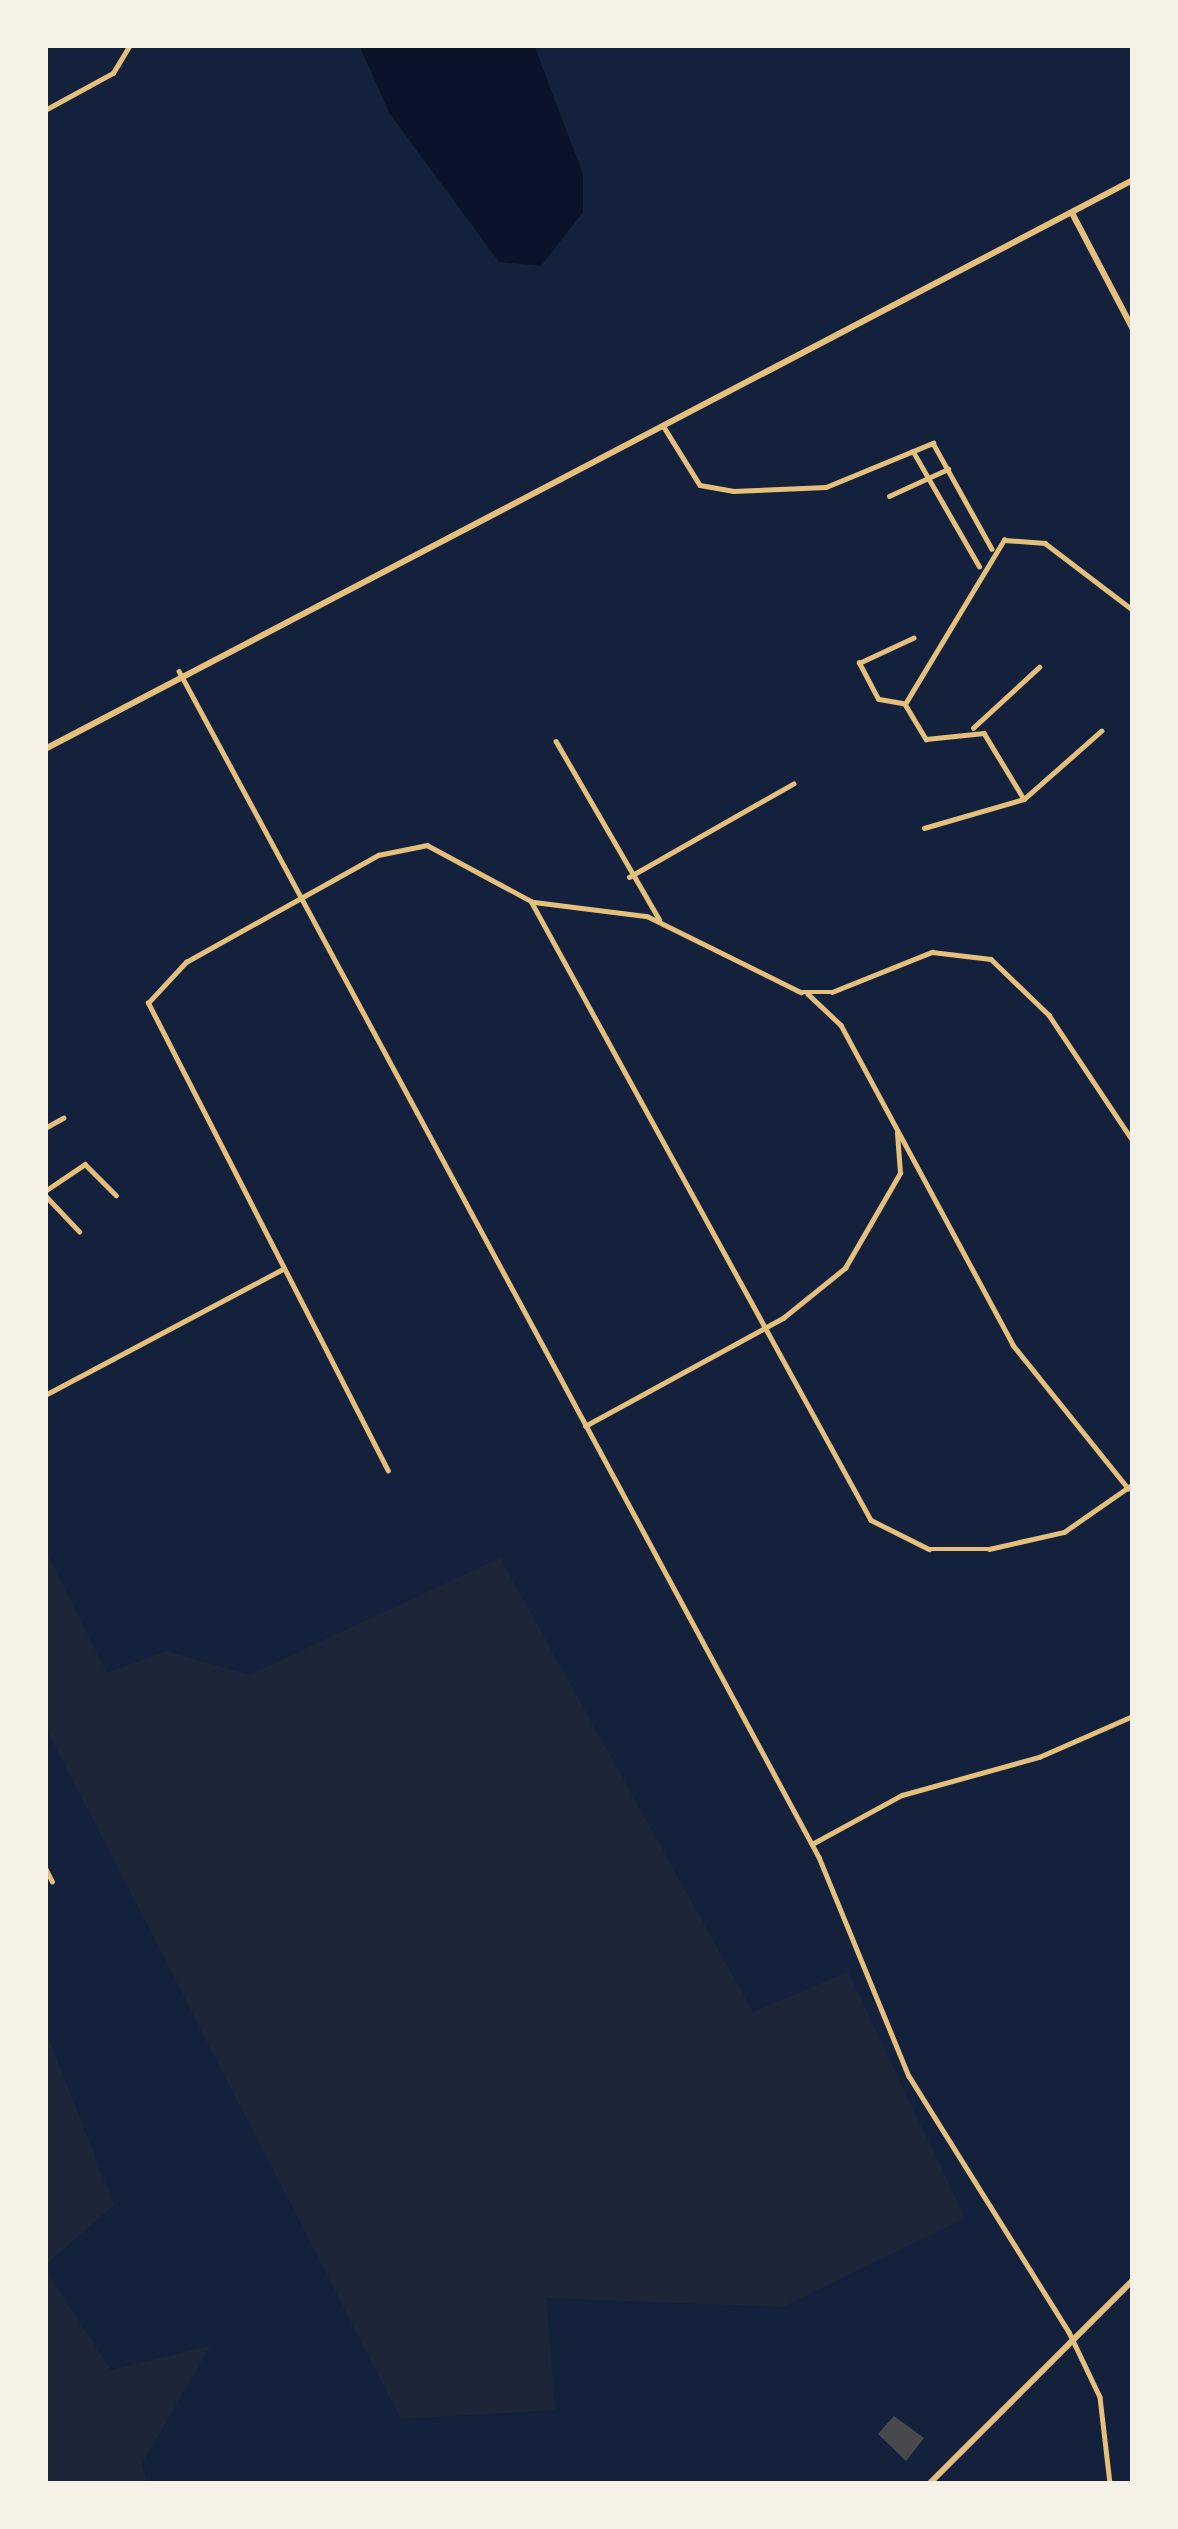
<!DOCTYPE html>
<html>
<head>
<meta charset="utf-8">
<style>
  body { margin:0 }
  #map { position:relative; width:1178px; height:2529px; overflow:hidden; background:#14213d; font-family:Jost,sans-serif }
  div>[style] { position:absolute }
  .green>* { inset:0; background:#1d2539 }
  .water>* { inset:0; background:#0b132b }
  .building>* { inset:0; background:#48494c }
  .minor>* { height:4.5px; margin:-2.25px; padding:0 2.25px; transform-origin:2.25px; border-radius:2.25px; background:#e5c07b }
  .tertiary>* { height:6px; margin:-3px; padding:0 3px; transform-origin:3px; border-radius:3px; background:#e5c07b }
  span { translate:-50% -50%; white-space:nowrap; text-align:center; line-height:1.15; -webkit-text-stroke:9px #f6f1e7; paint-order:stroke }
  .frame { position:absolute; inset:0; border:48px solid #f6f1e7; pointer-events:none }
</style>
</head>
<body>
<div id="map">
  <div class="green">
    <i style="clip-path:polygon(45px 1548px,107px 1673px,166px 1651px,249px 1675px,500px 1558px,753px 2012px,848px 1972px,965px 2218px,783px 2307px,546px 2298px,555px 2410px,401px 2419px,45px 1726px)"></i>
    <i style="clip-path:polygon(45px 2029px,114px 2205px,45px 2265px)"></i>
    <i style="clip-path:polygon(45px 2269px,111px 2370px,210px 2346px,142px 2464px,147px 2484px,45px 2484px)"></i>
  </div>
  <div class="water">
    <i style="clip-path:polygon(359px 45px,534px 45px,583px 174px,583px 212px,541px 266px,499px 262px,390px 114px)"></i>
  </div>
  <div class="building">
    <i style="clip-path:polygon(894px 2416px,924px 2438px,906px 2461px,878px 2434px)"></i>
  </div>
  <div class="minor">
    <i style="left:45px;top:110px;width:77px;rotate:-28.6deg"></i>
    <i style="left:113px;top:73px;width:33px;rotate:-59deg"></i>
    <i style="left:664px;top:427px;width:68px;rotate:58.2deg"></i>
    <i style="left:700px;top:485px;width:34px;rotate:10deg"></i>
    <i style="left:733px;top:491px;width:93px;rotate:-2.5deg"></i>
    <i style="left:826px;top:487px;width:116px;rotate:-22.4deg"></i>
    <i style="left:933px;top:443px;width:121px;rotate:60.9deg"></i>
    <i style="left:913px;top:451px;width:133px;rotate:60.1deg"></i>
    <i style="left:889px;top:496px;width:65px;rotate:-24.6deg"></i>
    <i style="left:179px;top:671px;width:1348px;rotate:61.65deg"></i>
    <i style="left:819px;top:1857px;width:237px;rotate:67.7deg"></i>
    <i style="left:909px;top:2076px;width:302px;rotate:58deg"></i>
    <i style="left:1069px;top:2332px;width:72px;rotate:64.5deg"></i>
    <i style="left:1100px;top:2397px;width:88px;rotate:83.4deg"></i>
    <i style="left:905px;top:704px;width:192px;rotate:-58.9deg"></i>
    <i style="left:1004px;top:540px;width:41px;rotate:4.2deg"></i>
    <i style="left:1045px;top:543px;width:111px;rotate:37.3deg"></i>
    <i style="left:905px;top:704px;width:41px;rotate:59deg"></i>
    <i style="left:926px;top:739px;width:58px;rotate:-5.9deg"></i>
    <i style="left:984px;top:733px;width:77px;rotate:58.8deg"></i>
    <i style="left:905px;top:704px;width:27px;rotate:-170deg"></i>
    <i style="left:878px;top:699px;width:41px;rotate:-117.8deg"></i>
    <i style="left:859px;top:663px;width:60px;rotate:-24.8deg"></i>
    <i style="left:973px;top:728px;width:90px;rotate:-42.7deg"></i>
    <i style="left:556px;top:741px;width:206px;rotate:59.9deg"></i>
    <i style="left:924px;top:828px;width:104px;rotate:-16.2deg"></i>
    <i style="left:1024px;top:799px;width:103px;rotate:-41.4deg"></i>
    <i style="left:629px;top:877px;width:189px;rotate:-29.6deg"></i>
    <i style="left:534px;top:902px;width:114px;rotate:7.1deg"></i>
    <i style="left:647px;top:916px;width:172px;rotate:26.3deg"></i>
    <i style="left:801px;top:992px;width:31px"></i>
    <i style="left:832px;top:992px;width:108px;rotate:-21.8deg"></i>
    <i style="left:932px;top:952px;width:59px;rotate:6.8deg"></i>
    <i style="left:991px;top:959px;width:81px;rotate:44deg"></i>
    <i style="left:1049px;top:1015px;width:151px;rotate:56.3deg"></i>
    <i style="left:808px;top:994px;width:45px;rotate:43.2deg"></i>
    <i style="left:841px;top:1025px;width:363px;rotate:61.7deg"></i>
    <i style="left:1013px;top:1345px;width:184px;rotate:51.2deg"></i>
    <i style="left:45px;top:1128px;width:21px;rotate:-29deg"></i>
    <i style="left:45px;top:1191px;width:48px;rotate:-34deg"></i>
    <i style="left:85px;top:1164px;width:44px;rotate:45deg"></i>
    <i style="left:45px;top:1195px;width:50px;rotate:46.6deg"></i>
    <i style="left:45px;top:1395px;width:267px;rotate:-27.9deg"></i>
    <i style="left:585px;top:1426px;width:226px;rotate:-28.6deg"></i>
    <i style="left:783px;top:1318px;width:80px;rotate:-38.9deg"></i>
    <i style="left:845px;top:1268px;width:110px;rotate:-59.9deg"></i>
    <i style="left:900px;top:1173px;width:40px;rotate:-94.3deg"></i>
    <i style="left:388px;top:1471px;width:526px;rotate:-117.15deg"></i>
    <i style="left:148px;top:1003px;width:56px;rotate:-47.2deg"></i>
    <i style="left:186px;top:962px;width:220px;rotate:-29.1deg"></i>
    <i style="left:378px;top:855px;width:50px;rotate:-11.5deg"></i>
    <i style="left:427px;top:845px;width:118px;rotate:28.3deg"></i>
    <i style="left:531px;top:901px;width:706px;rotate:61.22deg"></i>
    <i style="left:871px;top:1520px;width:65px;rotate:26.6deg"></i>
    <i style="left:929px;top:1549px;width:60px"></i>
    <i style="left:989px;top:1549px;width:77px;rotate:-12.8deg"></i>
    <i style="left:1064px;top:1532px;width:84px;rotate:-34.8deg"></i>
    <i style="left:812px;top:1844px;width:102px;rotate:-28.6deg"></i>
    <i style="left:902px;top:1795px;width:142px;rotate:-15.5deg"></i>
    <i style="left:1039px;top:1757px;width:103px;rotate:-23.6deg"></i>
    <i style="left:45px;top:1867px;width:16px;rotate:63deg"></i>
  </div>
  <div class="tertiary">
    <i style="left:1072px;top:213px;width:131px;rotate:62.3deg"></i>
    <i style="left:45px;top:749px;width:1228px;rotate:-27.61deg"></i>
    <i style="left:929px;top:2484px;width:288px;rotate:-45deg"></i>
  </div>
  <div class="frame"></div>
</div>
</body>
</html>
